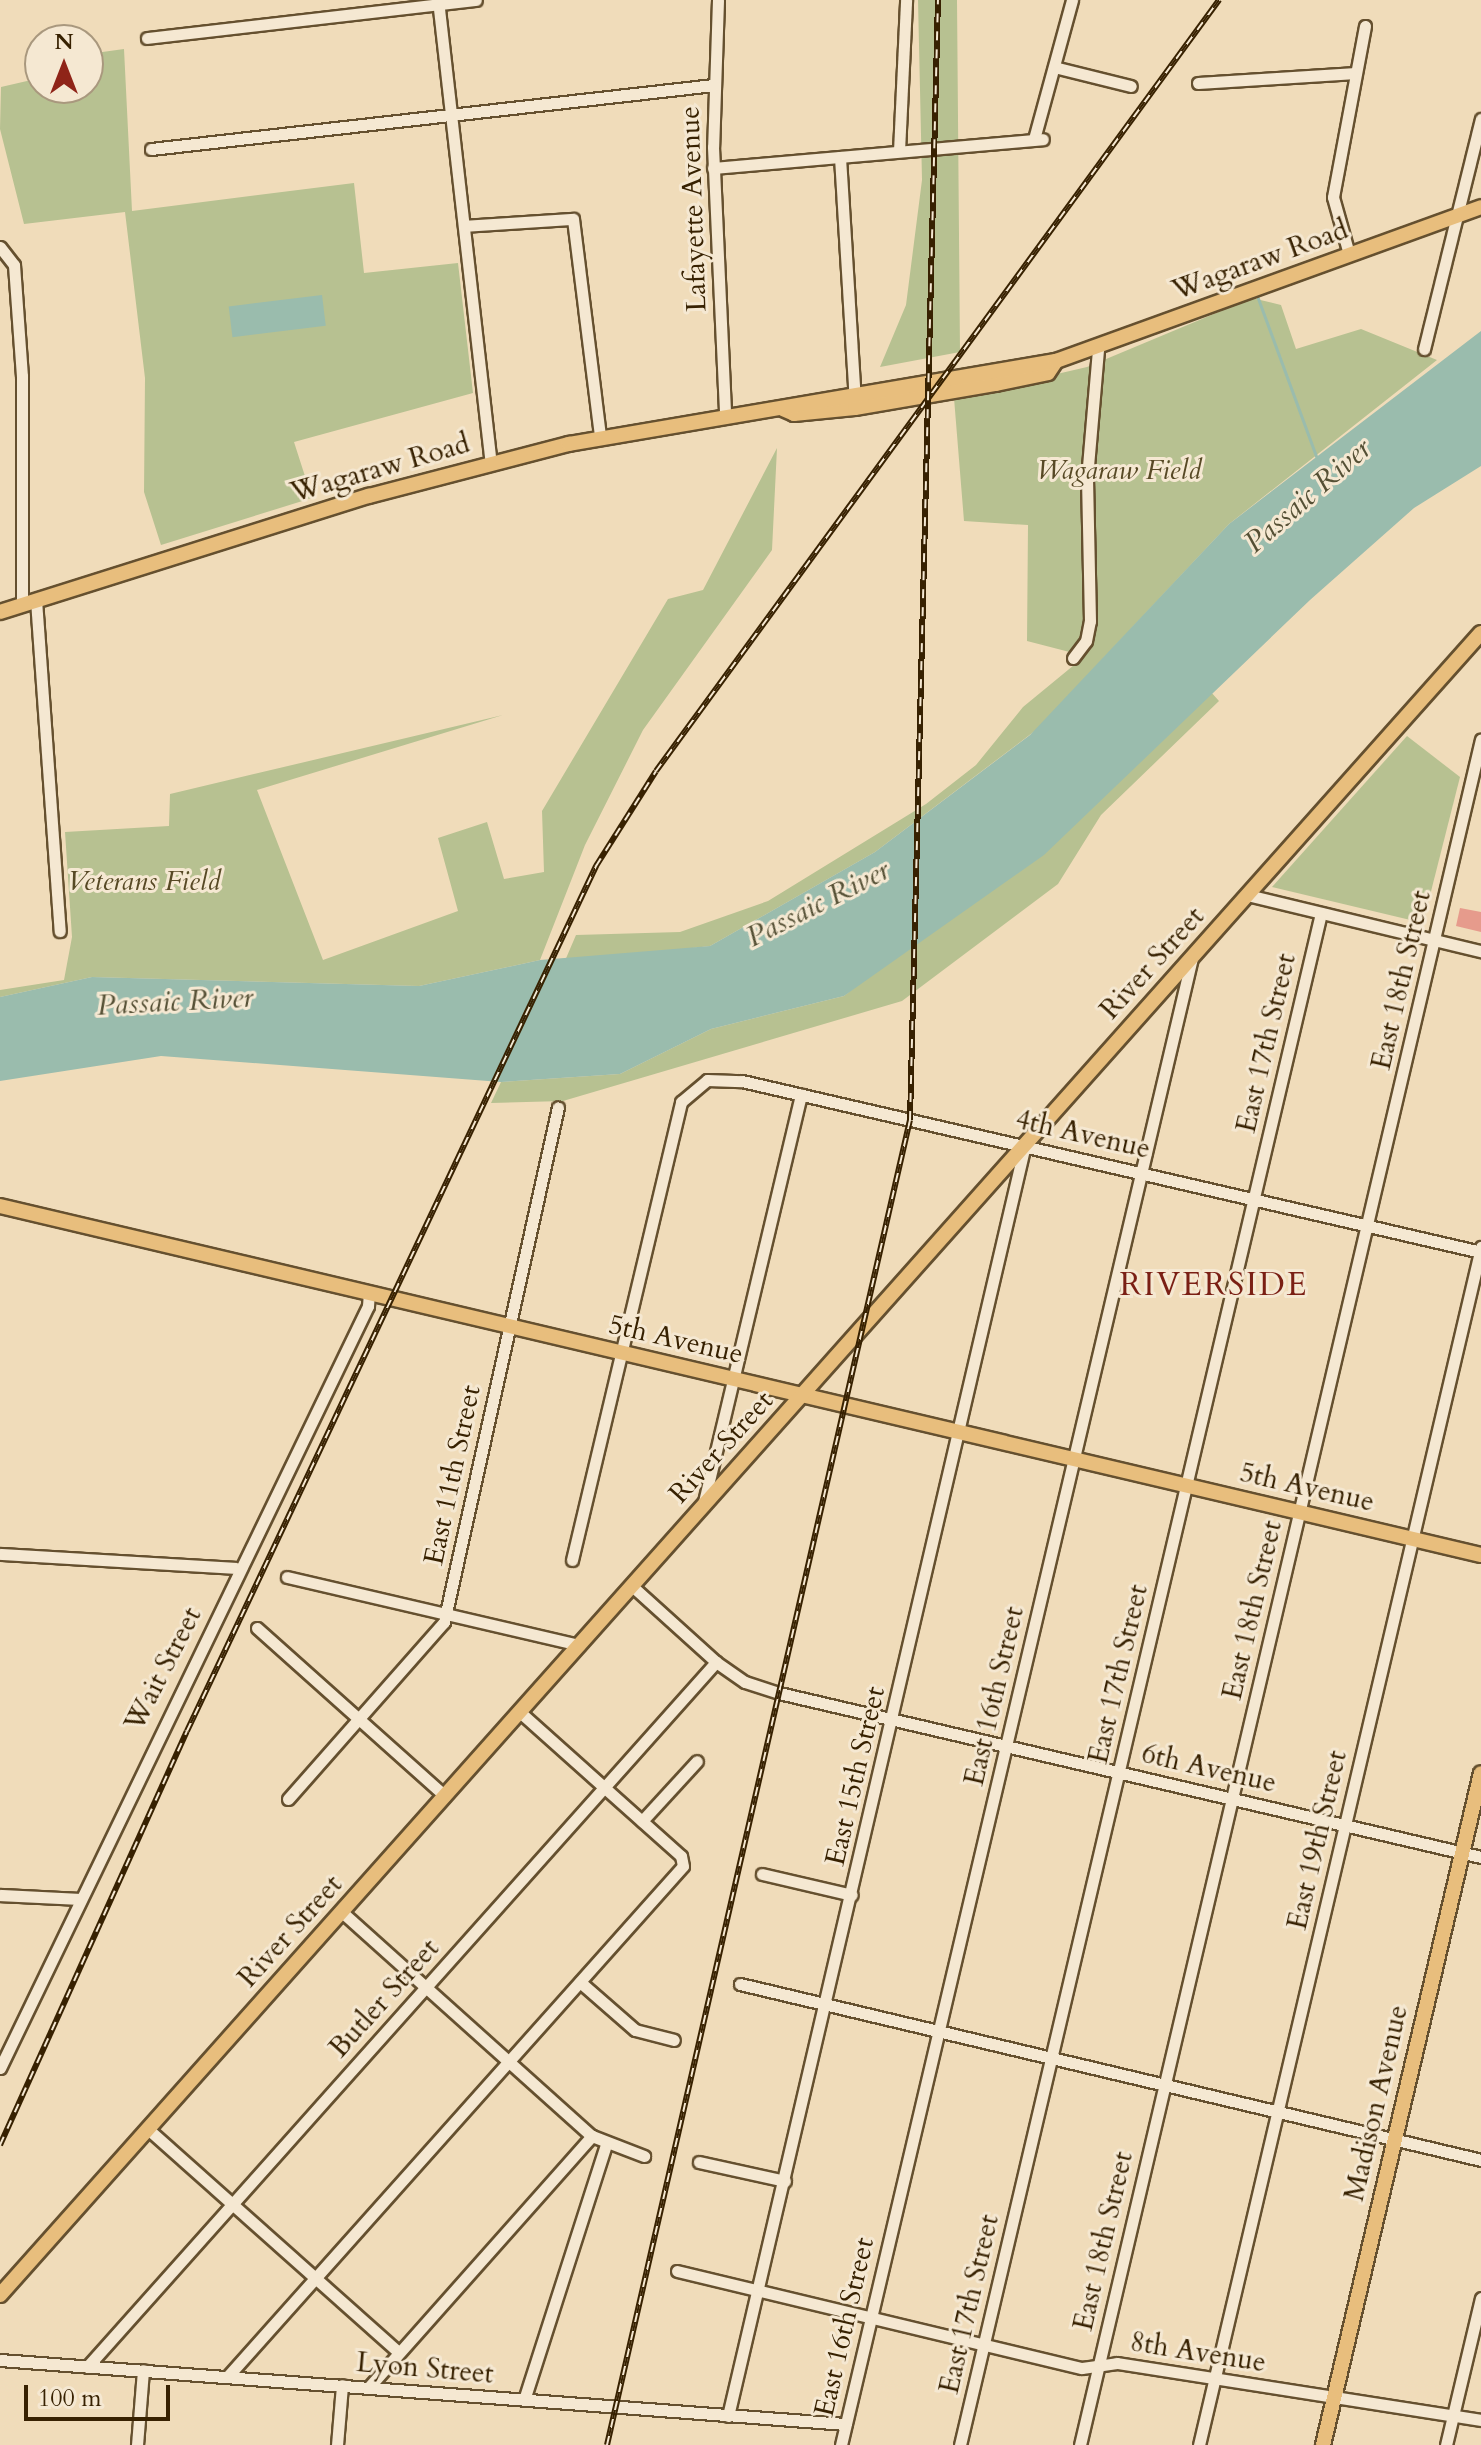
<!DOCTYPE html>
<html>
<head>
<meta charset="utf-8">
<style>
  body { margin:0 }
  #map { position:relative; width:1481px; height:2445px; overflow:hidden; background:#f0dcba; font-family:Cardo,serif }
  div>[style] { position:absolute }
  .green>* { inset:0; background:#b7c191 }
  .water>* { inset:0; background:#9abcad; transform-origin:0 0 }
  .stream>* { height:3px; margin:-1.5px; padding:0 1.5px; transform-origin:1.5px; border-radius:1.5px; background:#9abcad }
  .building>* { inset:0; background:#e69b8c }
  .roads { filter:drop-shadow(2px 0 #65502f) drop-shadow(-2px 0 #65502f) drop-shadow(0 2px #65502f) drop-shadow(0 -2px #65502f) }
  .minor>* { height:11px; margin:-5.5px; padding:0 5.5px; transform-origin:5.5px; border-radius:5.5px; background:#f5e8d2 }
  .major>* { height:14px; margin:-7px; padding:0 7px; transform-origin:7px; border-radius:7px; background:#e8be7d }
  .rail>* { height:6px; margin-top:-3px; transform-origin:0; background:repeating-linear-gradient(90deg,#f5e8d2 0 9px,#372101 0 18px); box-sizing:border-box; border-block:2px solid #372101 }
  span { translate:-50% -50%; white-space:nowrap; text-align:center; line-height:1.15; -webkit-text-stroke:6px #f5e8d2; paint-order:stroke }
  .street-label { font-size:28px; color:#372101 }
  .park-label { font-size:28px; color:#574925; font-style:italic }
  .water-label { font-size:30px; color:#555035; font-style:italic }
  .quarter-label { font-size:32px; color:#7a1f14; letter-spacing:2px }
  .north { position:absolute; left:24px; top:24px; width:80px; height:80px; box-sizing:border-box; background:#f5e8d2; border:2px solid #a9987e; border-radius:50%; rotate:0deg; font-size:22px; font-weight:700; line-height:32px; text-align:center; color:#372101 }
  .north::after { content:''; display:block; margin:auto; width:28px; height:36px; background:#8f2418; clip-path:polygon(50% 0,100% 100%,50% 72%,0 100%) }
  .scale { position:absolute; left:24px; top:2385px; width:146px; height:36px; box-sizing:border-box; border:4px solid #372101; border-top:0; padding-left:10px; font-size:24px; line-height:28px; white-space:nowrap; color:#372101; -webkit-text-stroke:6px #f5e8d2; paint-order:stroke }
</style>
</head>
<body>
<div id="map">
  <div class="green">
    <i style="clip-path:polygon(918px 0,957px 0,960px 352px,880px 367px,906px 305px,922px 180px)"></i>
    <i style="clip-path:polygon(124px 49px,132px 211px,354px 183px,364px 273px,458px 263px,473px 393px,294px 442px,312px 498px,161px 545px,144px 492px,145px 378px,125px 212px,24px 224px,0 129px,1px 87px,40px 78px,40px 88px,88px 88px,88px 54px)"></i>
    <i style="clip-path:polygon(1252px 298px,1281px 305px,1296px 349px,1361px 329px,1437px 360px,1229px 524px,1036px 730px,875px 852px,710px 946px,564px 963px,576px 935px,680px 932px,768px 901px,926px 804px,976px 765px,1023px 707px,1085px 656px,1027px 641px,1028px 525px,964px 521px,954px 398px,1087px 367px)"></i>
    <i style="clip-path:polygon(777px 448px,772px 550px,643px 730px,585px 845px,540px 960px,419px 986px,92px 977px,0 997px,0 990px,64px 980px,72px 937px,65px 832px,169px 826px,170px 794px,503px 715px,257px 790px,323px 960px,458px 911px,438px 838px,487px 822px,504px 879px,544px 872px,542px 811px,668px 599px,703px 590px)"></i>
    <i style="clip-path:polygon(1210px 691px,1219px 701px,1101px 815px,1058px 884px,902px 1001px,563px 1101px,491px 1103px,501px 1082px,620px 1074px,711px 1029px,844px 996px,1126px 771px)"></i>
    <i style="clip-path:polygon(1407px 736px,1460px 777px,1423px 923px,1272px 887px)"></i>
  </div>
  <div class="water">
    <i style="left:322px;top:295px;width:31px;height:94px;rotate:83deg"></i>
    <i style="clip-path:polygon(1481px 331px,1481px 466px,1414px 508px,1310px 600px,1044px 855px,844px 996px,711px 1029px,620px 1074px,501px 1082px,161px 1056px,0 1081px,0 997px,92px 977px,419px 986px,540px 960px,710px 946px,875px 852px,1030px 735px,1229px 524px)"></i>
  </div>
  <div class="stream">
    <i style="left:1256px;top:293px;width:174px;rotate:69.8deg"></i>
  </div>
  <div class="building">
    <i style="clip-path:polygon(1460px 908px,1481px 912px,1481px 932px,1456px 926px)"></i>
  </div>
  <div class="roads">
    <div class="minor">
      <i style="left:438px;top:0;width:467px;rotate:83.5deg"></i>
      <i style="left:718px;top:0;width:147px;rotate:91.9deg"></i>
      <i style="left:713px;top:147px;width:269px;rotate:87.4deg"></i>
      <i style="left:147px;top:38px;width:331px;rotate:-6.6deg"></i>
      <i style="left:1054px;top:67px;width:79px;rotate:13.9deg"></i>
      <i style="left:1198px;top:83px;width:158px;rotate:-3.6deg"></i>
      <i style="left:1034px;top:139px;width:144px;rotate:-74.7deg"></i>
      <i style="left:151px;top:149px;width:567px;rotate:-6.49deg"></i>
      <i style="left:899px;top:151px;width:151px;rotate:-87.3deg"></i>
      <i style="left:840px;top:157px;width:246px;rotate:86.5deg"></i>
      <i style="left:713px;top:168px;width:331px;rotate:-5deg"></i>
      <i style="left:464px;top:226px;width:109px;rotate:-3.7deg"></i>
      <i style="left:573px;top:219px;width:220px;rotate:82.9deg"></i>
      <i style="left:0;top:247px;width:23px;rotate:52deg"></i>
      <i style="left:14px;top:265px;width:111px;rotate:85.9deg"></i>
      <i style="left:22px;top:376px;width:229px;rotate:90deg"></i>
      <i style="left:1349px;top:254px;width:59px;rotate:-105.7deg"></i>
      <i style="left:1333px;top:197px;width:174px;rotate:-79.4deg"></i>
      <i style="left:1424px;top:349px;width:237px;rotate:-76.1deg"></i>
      <i style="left:36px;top:600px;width:332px;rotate:85.9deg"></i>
      <i style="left:1073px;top:658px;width:21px;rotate:-53deg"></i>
      <i style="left:1086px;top:641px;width:20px;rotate:-79deg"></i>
      <i style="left:1090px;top:621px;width:143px;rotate:-91.2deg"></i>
      <i style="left:1087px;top:478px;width:129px;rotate:-85.1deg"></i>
      <i style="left:1247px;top:895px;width:241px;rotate:13.5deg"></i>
      <i style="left:703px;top:1506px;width:423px;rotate:-76.6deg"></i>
      <i style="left:0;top:1554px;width:236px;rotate:3.4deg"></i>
      <i style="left:572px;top:1560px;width:471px;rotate:-76.6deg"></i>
      <i style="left:681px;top:1102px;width:34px;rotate:-40deg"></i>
      <i style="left:707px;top:1080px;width:35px;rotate:2deg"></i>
      <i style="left:742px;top:1081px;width:759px;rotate:13.03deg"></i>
      <i style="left:287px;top:1577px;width:300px;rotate:13.1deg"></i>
      <i style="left:632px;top:1586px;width:113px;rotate:42.1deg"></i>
      <i style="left:716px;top:1662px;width:35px;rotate:35deg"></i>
      <i style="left:745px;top:1682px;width:36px;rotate:18deg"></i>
      <i style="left:779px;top:1693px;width:721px;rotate:13.15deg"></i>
      <i style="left:257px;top:1628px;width:252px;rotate:41.8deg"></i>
      <i style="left:288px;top:1799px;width:236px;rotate:-48.6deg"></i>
      <i style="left:444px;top:1622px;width:527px;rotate:-77.52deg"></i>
      <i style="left:642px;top:1821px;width:81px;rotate:-47.5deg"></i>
      <i style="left:762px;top:1874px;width:92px;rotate:13.1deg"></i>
      <i style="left:0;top:1895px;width:80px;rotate:2.9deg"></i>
      <i style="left:342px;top:1912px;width:336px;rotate:41.9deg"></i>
      <i style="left:592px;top:2136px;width:56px;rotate:21deg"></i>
      <i style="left:580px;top:1982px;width:73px;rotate:41.1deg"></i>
      <i style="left:635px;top:2030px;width:40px;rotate:14.4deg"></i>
      <i style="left:740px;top:1984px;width:762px;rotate:13.36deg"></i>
      <i style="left:0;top:2068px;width:846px;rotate:-64.22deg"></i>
      <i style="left:368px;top:1306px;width:13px;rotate:-86deg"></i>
      <i style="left:148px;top:2129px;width:336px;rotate:41.7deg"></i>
      <i style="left:699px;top:2162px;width:88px;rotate:12.5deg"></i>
      <i style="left:677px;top:2271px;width:416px;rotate:13.5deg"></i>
      <i style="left:1082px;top:2368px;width:35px;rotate:-8deg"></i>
      <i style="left:1117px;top:2363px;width:368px;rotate:8.9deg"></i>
      <i style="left:0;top:2360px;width:848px;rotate:4.33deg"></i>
      <i style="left:87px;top:2367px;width:945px;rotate:-48.26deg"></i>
      <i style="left:228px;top:2376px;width:683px;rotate:-48.26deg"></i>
      <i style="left:683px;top:1866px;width:10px;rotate:-101deg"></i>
      <i style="left:681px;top:1856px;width:216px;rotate:-138.2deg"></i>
      <i style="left:369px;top:2387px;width:336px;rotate:-48.4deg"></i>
      <i style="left:524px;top:2400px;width:269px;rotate:-72.2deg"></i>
      <i style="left:728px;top:2416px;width:1305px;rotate:-76.85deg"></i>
      <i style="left:137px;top:2445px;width:75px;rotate:-85.4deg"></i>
      <i style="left:337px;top:2445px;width:60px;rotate:-85.2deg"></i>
      <i style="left:841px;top:2445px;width:1528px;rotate:-76.72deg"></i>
      <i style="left:960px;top:2445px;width:1574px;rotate:-76.74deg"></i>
      <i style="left:1080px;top:2445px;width:1752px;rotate:-76.77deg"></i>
      <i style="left:1199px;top:2445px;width:1231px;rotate:-76.75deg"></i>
      <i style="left:1446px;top:2445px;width:151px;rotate:-76.6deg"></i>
    </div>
    <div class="major">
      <i style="left:783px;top:409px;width:12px;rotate:24deg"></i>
      <i style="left:794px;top:414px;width:61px;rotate:-5.6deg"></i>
      <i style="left:855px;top:408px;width:143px;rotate:-9.7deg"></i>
      <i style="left:996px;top:384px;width:53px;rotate:-11.9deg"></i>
      <i style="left:1048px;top:373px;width:14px;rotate:-56deg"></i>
      <i style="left:0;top:612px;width:387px;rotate:-17.5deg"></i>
      <i style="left:369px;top:496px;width:207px;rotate:-14.6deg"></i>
      <i style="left:569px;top:444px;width:494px;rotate:-9.7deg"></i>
      <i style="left:1056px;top:361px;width:452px;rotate:-19.9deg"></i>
      <i style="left:0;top:1206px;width:1522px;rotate:13.26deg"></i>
      <i style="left:0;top:2295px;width:2226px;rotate:-48.3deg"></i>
      <i style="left:1323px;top:2445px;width:690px;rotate:-76.77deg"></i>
    </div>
  </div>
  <div class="rail">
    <i style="left:0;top:2145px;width:454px;rotate:-65.7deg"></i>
    <i style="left:187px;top:1731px;width:957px;rotate:-64.69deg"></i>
    <i style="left:596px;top:866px;width:112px;rotate:-57.7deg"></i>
    <i style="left:656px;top:771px;width:955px;rotate:-53.86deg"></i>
    <i style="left:607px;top:2445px;width:1359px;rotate:-77.12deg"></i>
    <i style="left:910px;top:1120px;width:1120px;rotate:-88.57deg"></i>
  </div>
  <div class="street-label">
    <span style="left:693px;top:209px;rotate:-92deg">Lafayette Avenue</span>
    <span style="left:1260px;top:260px;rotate:-20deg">Wagaraw Road</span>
    <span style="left:380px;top:468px;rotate:-16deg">Wagaraw Road</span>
    <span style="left:1152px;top:963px;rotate:-48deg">River Street</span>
    <span style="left:1401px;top:980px;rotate:-77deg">East 18th Street</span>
    <span style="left:1266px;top:1043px;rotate:-77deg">East 17th Street</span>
    <span style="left:1083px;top:1134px;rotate:13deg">4th Avenue</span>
    <span style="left:676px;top:1339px;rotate:13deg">5th Avenue</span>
    <span style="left:721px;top:1447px;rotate:-48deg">River Street</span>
    <span style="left:452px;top:1475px;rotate:-78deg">East 11th Street</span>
    <span style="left:1307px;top:1487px;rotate:13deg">5th Avenue</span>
    <span style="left:1252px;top:1610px;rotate:-77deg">East 18th Street</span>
    <span style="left:163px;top:1669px;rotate:-63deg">Wait Street</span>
    <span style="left:1118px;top:1674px;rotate:-77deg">East 17th Street</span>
    <span style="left:994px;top:1696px;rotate:-77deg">East 16th Street</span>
    <span style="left:1209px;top:1768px;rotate:13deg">6th Avenue</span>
    <span style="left:855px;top:1776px;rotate:-77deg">East 15th Street</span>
    <span style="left:1317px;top:1840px;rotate:-77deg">East 19th Street</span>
    <span style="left:290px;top:1931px;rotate:-48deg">River Street</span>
    <span style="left:384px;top:1998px;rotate:-48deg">Butler Street</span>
    <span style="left:1376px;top:2103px;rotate:-77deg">Madison Avenue</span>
    <span style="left:1103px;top:2241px;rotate:-77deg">East 18th Street</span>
    <span style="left:969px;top:2304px;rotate:-77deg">East 17th Street</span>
    <span style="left:844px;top:2327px;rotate:-77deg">East 16th Street</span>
    <span style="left:1198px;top:2352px;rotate:9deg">8th Avenue</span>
    <span style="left:425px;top:2368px;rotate:5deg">Lyon Street</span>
  </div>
  <div class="park-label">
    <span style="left:1119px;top:470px">Wagaraw Field</span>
    <span style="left:144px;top:881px">Veterans Field</span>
  </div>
  <div class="water-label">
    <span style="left:1308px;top:496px;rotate:-41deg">Passaic River</span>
    <span style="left:818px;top:904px;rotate:-27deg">Passaic River</span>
    <span style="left:175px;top:1002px;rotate:-3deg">Passaic River</span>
  </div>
  <div class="quarter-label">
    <span style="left:1214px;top:1285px">RIVERSIDE</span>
  </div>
  <div class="north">N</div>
  <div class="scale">100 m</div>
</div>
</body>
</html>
